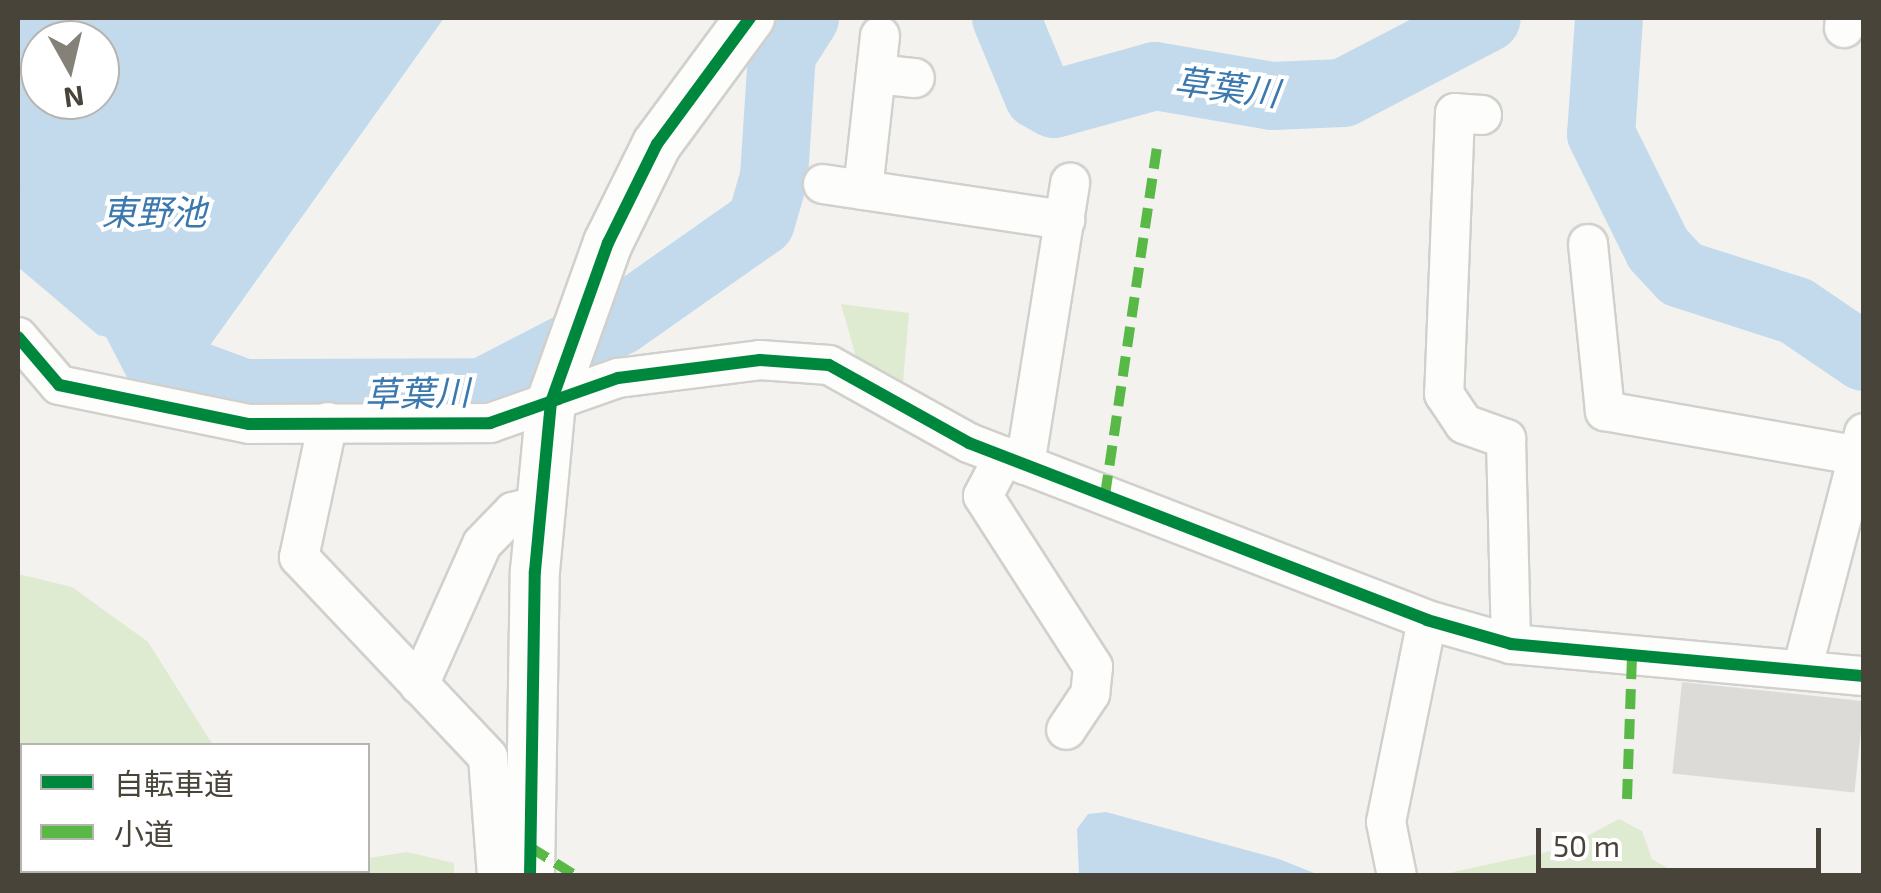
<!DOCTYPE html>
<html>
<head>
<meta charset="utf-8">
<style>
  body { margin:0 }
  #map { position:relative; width:1881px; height:893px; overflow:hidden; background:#f3f2ee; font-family:"Exo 2","Noto Sans JP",sans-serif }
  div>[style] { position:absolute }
  .green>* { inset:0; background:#dfebd1 }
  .water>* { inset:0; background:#c3daed }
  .river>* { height:68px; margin:-34px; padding:0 34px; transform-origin:34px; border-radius:34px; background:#c3daed }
  .building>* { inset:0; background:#dddbd7; transform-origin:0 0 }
  .roads { filter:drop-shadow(2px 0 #d1d0cc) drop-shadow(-2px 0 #d1d0cc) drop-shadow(0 2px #d1d0cc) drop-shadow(0 -2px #d1d0cc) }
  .minor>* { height:38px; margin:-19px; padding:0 19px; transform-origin:19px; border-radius:19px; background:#fdfdfc }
  .tertiary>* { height:48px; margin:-24px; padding:0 24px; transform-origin:24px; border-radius:24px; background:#fdfdfc }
  .quiet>* { height:10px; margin-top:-5px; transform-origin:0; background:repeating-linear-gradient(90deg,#58b947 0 20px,transparent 0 30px) }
  .cycleway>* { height:12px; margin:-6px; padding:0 6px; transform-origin:6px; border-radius:6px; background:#00873e }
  span { translate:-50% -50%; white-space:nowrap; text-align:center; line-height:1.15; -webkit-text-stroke:8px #fff; paint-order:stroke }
  .water-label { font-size:35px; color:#3b78ae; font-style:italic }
  .frame { position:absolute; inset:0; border:20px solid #49443a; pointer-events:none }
  .legend { position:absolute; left:20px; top:743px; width:350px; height:130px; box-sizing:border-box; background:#fff; border:2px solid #b6b4b0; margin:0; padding:12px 18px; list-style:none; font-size:30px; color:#49443a }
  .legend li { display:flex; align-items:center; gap:20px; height:50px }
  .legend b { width:50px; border:2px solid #b6b4b0 }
  .north { position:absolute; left:20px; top:20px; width:100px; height:100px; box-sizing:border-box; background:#fff; border:2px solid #b6b4b0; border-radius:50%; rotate:172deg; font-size:28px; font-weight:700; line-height:40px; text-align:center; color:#49443a }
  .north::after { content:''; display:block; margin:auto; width:35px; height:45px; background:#848179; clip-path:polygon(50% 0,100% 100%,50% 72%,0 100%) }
  .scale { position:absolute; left:1536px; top:828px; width:285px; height:45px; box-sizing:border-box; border:5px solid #49443a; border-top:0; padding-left:12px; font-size:30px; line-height:35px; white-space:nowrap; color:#49443a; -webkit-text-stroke:8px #fff; paint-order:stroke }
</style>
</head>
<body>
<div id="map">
  <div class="green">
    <i style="clip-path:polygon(841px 304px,909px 313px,903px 382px,858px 364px)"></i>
    <i style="clip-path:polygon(18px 574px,72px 587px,148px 642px,213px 745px,22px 746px,22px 870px,368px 870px,368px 858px,407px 852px,454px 863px,454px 875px,18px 875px)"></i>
    <i style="clip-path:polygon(1619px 819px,1642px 831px,1652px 859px,1680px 875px,1439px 875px,1565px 848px)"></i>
  </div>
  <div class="water">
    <i style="clip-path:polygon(evenodd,18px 18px,444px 18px,201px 358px,98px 335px,18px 267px,18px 18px,40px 40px,100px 40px,100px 100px,40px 100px,40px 40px)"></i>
    <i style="clip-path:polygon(1106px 812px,1279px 859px,1319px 875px,1079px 875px,1077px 829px,1088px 814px)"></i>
  </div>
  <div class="river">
    <i style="left:1006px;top:18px;width:83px;rotate:67.4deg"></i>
    <i style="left:1038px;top:95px;width:18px;rotate:29deg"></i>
    <i style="left:1054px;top:104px;width:105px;rotate:-15.5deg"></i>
    <i style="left:1155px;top:76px;width:119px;rotate:9.7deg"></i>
    <i style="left:1272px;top:96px;width:71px;rotate:-2.4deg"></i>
    <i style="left:1343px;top:93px;width:162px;rotate:-27.5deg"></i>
    <i style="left:1609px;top:18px;width:116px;rotate:93.9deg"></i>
    <i style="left:1601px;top:134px;width:128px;rotate:63.6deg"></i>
    <i style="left:1658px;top:249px;width:34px;rotate:47deg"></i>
    <i style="left:1681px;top:274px;width:121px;rotate:17.8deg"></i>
    <i style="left:1796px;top:311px;width:82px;rotate:34.1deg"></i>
    <i style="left:18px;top:119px;width:84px;rotate:54.2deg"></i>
    <i style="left:67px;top:187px;width:196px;rotate:62.7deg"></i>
    <i style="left:157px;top:361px;width:93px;rotate:20.2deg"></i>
    <i style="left:244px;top:393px;width:239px;rotate:-0.2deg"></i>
    <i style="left:483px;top:392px;width:154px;rotate:-27.4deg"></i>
    <i style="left:620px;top:321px;width:172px;rotate:-35.1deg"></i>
    <i style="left:761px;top:222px;width:47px;rotate:-73.9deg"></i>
    <i style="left:774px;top:177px;width:123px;rotate:-86.3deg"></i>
    <i style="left:782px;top:54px;width:43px;rotate:-57.4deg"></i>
  </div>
  <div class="building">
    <i style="left:1682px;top:682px;width:183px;height:92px;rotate:6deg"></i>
  </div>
  <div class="roads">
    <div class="minor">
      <i style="left:1844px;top:28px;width:10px;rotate:-84deg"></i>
      <i style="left:876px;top:74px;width:39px;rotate:6deg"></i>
      <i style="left:1482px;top:115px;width:27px;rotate:-176deg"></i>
      <i style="left:1455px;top:113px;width:281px;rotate:92.2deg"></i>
      <i style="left:1444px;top:394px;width:36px;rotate:56deg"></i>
      <i style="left:1464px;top:424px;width:45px;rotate:19.7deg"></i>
      <i style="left:1506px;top:439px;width:205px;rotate:88.6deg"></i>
      <i style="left:823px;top:184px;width:245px;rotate:8.5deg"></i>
      <i style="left:863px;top:190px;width:155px;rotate:-83.7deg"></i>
      <i style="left:1588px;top:244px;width:168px;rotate:84.2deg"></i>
      <i style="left:1605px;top:411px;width:254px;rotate:10deg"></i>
      <i style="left:18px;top:337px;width:63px;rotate:49.5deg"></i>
      <i style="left:59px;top:385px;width:194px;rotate:11.6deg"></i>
      <i style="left:249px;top:424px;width:241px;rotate:-0.2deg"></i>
      <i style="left:490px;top:423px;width:136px;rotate:-19.4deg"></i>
      <i style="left:618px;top:378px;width:143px;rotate:-7.2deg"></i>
      <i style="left:760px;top:360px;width:69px;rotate:4.1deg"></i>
      <i style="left:829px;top:365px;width:160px;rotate:29.1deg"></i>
      <i style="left:969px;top:443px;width:491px;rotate:21.1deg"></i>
      <i style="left:1427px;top:620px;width:87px;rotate:15.9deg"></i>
      <i style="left:1511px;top:644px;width:354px;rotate:5.2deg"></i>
      <i style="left:328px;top:422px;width:138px;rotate:102.1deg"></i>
      <i style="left:299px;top:557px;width:275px;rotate:46.6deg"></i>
      <i style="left:488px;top:757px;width:119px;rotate:85.7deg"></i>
      <i style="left:1004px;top:456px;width:45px;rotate:117.7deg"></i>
      <i style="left:983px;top:496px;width:203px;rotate:57.2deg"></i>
      <i style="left:1093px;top:667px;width:27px;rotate:96deg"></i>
      <i style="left:1090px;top:694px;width:43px;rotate:123.7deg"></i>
      <i style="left:1025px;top:465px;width:286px;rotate:-80.9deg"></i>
      <i style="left:1802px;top:670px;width:245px;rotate:-75.3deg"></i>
      <i style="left:419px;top:685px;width:154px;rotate:-65.9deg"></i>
      <i style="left:482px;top:544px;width:45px;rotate:-45.9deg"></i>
      <i style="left:513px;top:512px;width:29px;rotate:-14deg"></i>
      <i style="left:1397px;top:876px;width:55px;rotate:-101.5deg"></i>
      <i style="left:1386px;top:822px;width:206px;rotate:-78.5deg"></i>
    </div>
    <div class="tertiary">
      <i style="left:530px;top:876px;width:305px;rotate:-89.1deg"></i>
      <i style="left:535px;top:571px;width:170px;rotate:-84.6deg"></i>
      <i style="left:551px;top:402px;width:169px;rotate:-70.3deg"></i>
      <i style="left:608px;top:243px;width:110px;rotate:-63.7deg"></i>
      <i style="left:657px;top:144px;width:157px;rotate:-53.6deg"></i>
    </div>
  </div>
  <div class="quiet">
    <i style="left:1105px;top:495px;width:357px;rotate:-81.5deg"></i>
    <i style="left:1627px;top:799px;width:143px;rotate:-88deg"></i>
    <i style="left:530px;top:847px;width:54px;rotate:32.2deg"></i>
  </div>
  <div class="cycleway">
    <i style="left:18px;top:337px;width:63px;rotate:49.5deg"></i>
    <i style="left:59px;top:385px;width:194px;rotate:11.6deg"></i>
    <i style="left:249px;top:424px;width:241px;rotate:-0.2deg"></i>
    <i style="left:490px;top:423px;width:136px;rotate:-19.4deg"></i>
    <i style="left:618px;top:378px;width:143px;rotate:-7.2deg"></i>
    <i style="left:760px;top:360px;width:69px;rotate:4.1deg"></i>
    <i style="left:829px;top:365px;width:160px;rotate:29.1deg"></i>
    <i style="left:969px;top:443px;width:491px;rotate:21.1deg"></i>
    <i style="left:1427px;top:620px;width:87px;rotate:15.9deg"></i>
    <i style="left:1511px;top:644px;width:354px;rotate:5.2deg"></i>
    <i style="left:530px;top:876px;width:305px;rotate:-89.1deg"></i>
    <i style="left:535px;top:571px;width:170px;rotate:-84.6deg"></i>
    <i style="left:551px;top:402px;width:169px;rotate:-70.3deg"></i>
    <i style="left:608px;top:243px;width:110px;rotate:-63.7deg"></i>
    <i style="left:657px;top:144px;width:157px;rotate:-53.6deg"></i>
  </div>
  <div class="water-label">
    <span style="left:1227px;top:86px;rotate:7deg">草葉川</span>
    <span style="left:154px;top:211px">東野池</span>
    <span style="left:417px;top:392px;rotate:-1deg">草葉川</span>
  </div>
  <div class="frame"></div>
  <ul class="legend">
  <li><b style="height:12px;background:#00873e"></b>自転車道</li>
  <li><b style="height:12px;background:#58b947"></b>小道</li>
  </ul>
  <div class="north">N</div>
  <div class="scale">50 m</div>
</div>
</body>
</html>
